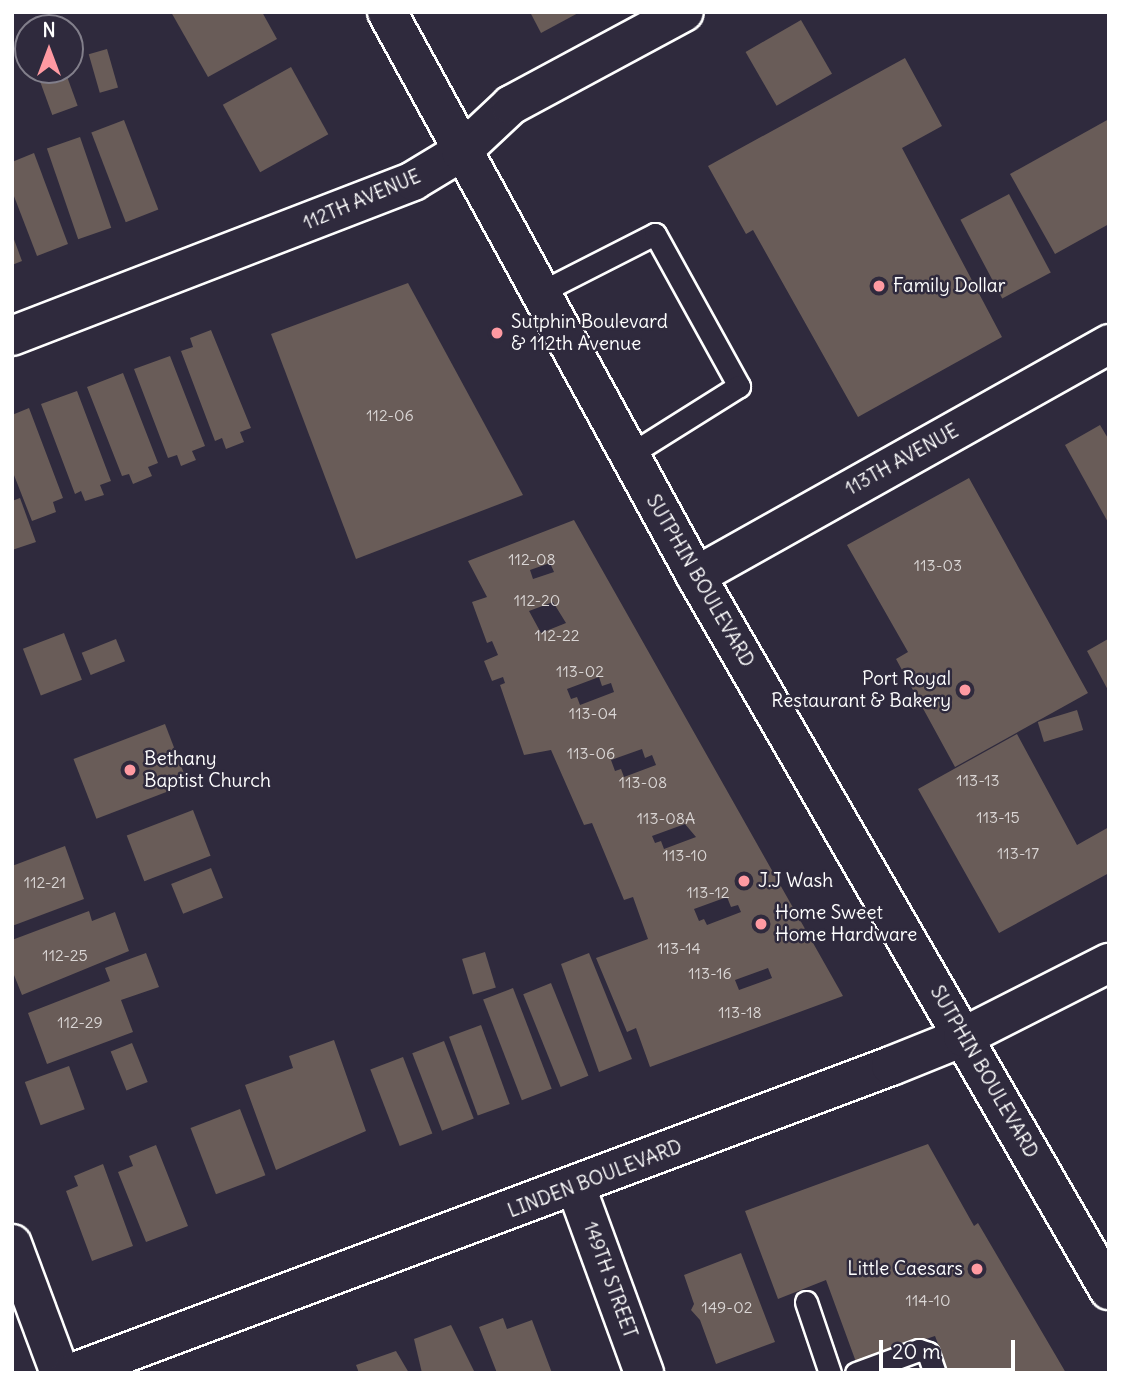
<!DOCTYPE html>
<html>
<head>
<meta charset="utf-8">
<style>
  body { margin:0 }
  #map { position:relative; width:1121px; height:1385px; overflow:hidden; background:#2f2a3d; font-family:Delius,sans-serif }
  div>[style] { position:absolute }
  .building>* { inset:0; background:#695c58; transform-origin:0 0 }
  .roads { filter:drop-shadow(2px 0 #fff) drop-shadow(-2px 0 #fff) drop-shadow(0 2px #fff) drop-shadow(0 -2px #fff) }
  .lane>* { height:21px; margin:-10.5px; padding:0 10.5px; transform-origin:10.5px; border-radius:10.5px; background:#2f2a3d }
  .street>* { height:38px; margin:-19px; padding:0 19px; transform-origin:19px; border-radius:19px; background:#2f2a3d }
  .secondary>* { height:38px; margin:-19px; padding:0 19px; transform-origin:19px; border-radius:19px; background:#2f2a3d }
  .dots>* { width:19px; height:19px; translate:-50% -50%; box-sizing:border-box; border:4px solid #2f2a3d; border-radius:50% }
  span { translate:-50% -50%; white-space:nowrap; text-align:center; line-height:1.15; -webkit-text-stroke:5px #2f2a3d; paint-order:stroke }
  .number-label { font-size:16px; color:#dad6d5 }
  .number-label span { -webkit-text-stroke-width:0 }
  .street-label { font-size:19px; color:#fff }
  .poi-label { font-size:19px; color:#fff }
  .left { translate:0 -50%; text-align:left }
  .right { translate:-100% -50%; text-align:right }
  .frame { position:absolute; inset:0; border:14px solid #fff; pointer-events:none }
  .north { position:absolute; left:14px; top:14px; width:70px; height:70px; box-sizing:border-box; background:#2f2a3d; border:2px solid #827f8b; border-radius:50%; rotate:0deg; font-size:19px; font-weight:700; line-height:28px; text-align:center; color:#fff }
  .north::after { content:''; display:block; margin:auto; width:24px; height:32px; background:#ff9aa2; clip-path:polygon(50% 0,100% 100%,50% 72%,0 100%) }
  .scale { position:absolute; left:879px; top:1340px; width:136px; height:32px; box-sizing:border-box; border:4px solid #fff; border-top:0; padding-left:9px; font-size:21px; line-height:24px; white-space:nowrap; color:#fff; -webkit-text-stroke:5px #2f2a3d; paint-order:stroke }
</style>
</head>
<body>
<div id="map">
  <div class="building">
    <i style="clip-path:polygon(171px 12px,262px 12px,277px 39px,208px 77px)"></i>
    <i style="clip-path:polygon(530px 12px,580px 12px,541px 33px)"></i>
    <i style="left:801px;top:20px;width:62px;height:64px;rotate:60deg"></i>
    <i style="left:107px;top:49px;width:40px;height:19px;rotate:74deg"></i>
    <i style="clip-path:polygon(905px 58px,942px 126px,902px 148px,1002px 337px,858px 417px,753px 230px,746px 234px,708px 166px)"></i>
    <i style="left:291px;top:67px;width:77px;height:78px;rotate:61deg"></i>
    <i style="left:65px;top:71px;width:37px;height:27px;rotate:70deg"></i>
    <i style="clip-path:polygon(1109px 119px,1109px 224px,1055px 254px,1010px 174px)"></i>
    <i style="left:124px;top:120px;width:96px;height:35px;rotate:69deg"></i>
    <i style="left:80px;top:137px;width:96px;height:35px;rotate:71deg"></i>
    <i style="clip-path:polygon(34px 153px,68px 244px,37px 256px,12px 191px,12px 162px)"></i>
    <i style="left:1009px;top:194px;width:89px;height:55px;rotate:62deg"></i>
    <i style="clip-path:polygon(12px 234px,22px 261px,12px 265px)"></i>
    <i style="clip-path:polygon(408px 283px,523px 495px,356px 559px,271px 334px)"></i>
    <i style="clip-path:polygon(211px 330px,251px 428px,240px 432px,244px 442px,226px 449px,222px 438px,215px 441px,181px 351px,193px 347px,190px 338px)"></i>
    <i style="clip-path:polygon(170px 356px,205px 446px,192px 451px,196px 460px,181px 466px,177px 455px,168px 458px,134px 369px)"></i>
    <i style="clip-path:polygon(123px 373px,158px 463px,148px 467px,152px 476px,133px 484px,129px 474px,122px 476px,87px 387px)"></i>
    <i style="clip-path:polygon(77px 391px,111px 481px,100px 485px,104px 495px,85px 501px,81px 491px,75px 494px,41px 404px)"></i>
    <i style="clip-path:polygon(29px 408px,63px 498px,53px 502px,56px 512px,32px 521px,12px 470px,12px 415px)"></i>
    <i style="clip-path:polygon(1100px 425px,1109px 440px,1109px 524px,1065px 445px)"></i>
    <i style="clip-path:polygon(969px 478px,1088px 693px,955px 767px,896px 659px,908px 652px,847px 545px)"></i>
    <i style="clip-path:polygon(20px 498px,36px 542px,12px 550px,12px 501px)"></i>
    <i style="clip-path:polygon(evenodd,574px 520px,843px 996px,650px 1067px,636px 1028px,627px 1032px,596px 958px,648px 939px,633px 897px,624px 900px,592px 823px,584px 825px,551px 750px,524px 755px,500px 685px,505px 683px,503px 677px,492px 681px,484px 661px,498px 655px,492px 641px,487px 643px,472px 602px,487px 597px,468px 561px,574px 520px,550px 563px,554px 572px,533px 579px,530px 570px,550px 563px,574px 520px,553px 602px,566px 623px,541px 633px,529px 611px,553px 602px,574px 520px,599px 677px,602px 686px,611px 683px,614px 692px,580px 705px,577px 697px,571px 699px,567px 689px,599px 677px,574px 520px,642px 749px,645px 758px,652px 755px,656px 765px,624px 777px,621px 769px,615px 771px,611px 760px,642px 749px,574px 520px,685px 824px,696px 837px,664px 849px,661px 841px,655px 843px,652px 836px,685px 824px,574px 520px,727px 897px,731px 907px,738px 905px,741px 912px,707px 925px,704px 919px,699px 921px,694px 909px,727px 897px,574px 520px,768px 968px,772px 978px,739px 990px,735px 980px,768px 968px)"></i>
    <i style="left:64px;top:633px;width:50px;height:44px;rotate:69deg"></i>
    <i style="left:116px;top:639px;width:24px;height:37px;rotate:68deg"></i>
    <i style="clip-path:polygon(1108px 639px,1109px 641px,1109px 692px,1087px 651px)"></i>
    <i style="left:1077px;top:710px;width:21px;height:41px;rotate:73deg"></i>
    <i style="left:165px;top:724px;width:64px;height:98px;rotate:69deg"></i>
    <i style="clip-path:polygon(1017px 734px,1077px 845px,1109px 827px,1109px 873px,999px 933px,918px 789px)"></i>
    <i style="left:193px;top:810px;width:49px;height:71px;rotate:69deg"></i>
    <i style="clip-path:polygon(65px 846px,84px 899px,12px 926px,12px 866px)"></i>
    <i style="left:211px;top:868px;width:32px;height:43px;rotate:68deg"></i>
    <i style="clip-path:polygon(89px 911px,92px 921px,115px 912px,129px 951px,22px 995px,12px 970px,12px 940px)"></i>
    <i style="left:485px;top:952px;width:37px;height:24px;rotate:73deg"></i>
    <i style="clip-path:polygon(146px 953px,159px 987px,121px 1000px,133px 1032px,47px 1064px,28px 1013px,110px 981px,105px 968px)"></i>
    <i style="clip-path:polygon(589px 953px,632px 1059px,599px 1072px,561px 964px)"></i>
    <i style="left:551px;top:983px;width:100px;height:30px;rotate:68deg"></i>
    <i style="left:513px;top:988px;width:108px;height:32px;rotate:69deg"></i>
    <i style="left:481px;top:1025px;width:84px;height:34px;rotate:70deg"></i>
    <i style="clip-path:polygon(334px 1040px,366px 1131px,276px 1170px,245px 1085px,293px 1068px,289px 1056px)"></i>
    <i style="left:444px;top:1041px;width:83px;height:34px;rotate:69deg"></i>
    <i style="left:132px;top:1043px;width:42px;height:23px;rotate:68deg"></i>
    <i style="left:403px;top:1057px;width:82px;height:35px;rotate:69deg"></i>
    <i style="left:69px;top:1066px;width:46px;height:47px;rotate:70deg"></i>
    <i style="left:240px;top:1109px;width:71px;height:53px;rotate:69deg"></i>
    <i style="clip-path:polygon(928px 1144px,974px 1226px,978px 1223px,1066px 1373px,949px 1373px,935px 1336px,856px 1362px,826px 1280px,778px 1299px,745px 1211px)"></i>
    <i style="clip-path:polygon(156px 1145px,188px 1226px,146px 1242px,118px 1172px,133px 1166px,129px 1156px)"></i>
    <i style="clip-path:polygon(103px 1164px,133px 1246px,92px 1261px,66px 1191px,78px 1186px,74px 1176px)"></i>
    <i style="clip-path:polygon(741px 1253px,775px 1342px,716px 1364px,700px 1320px,691px 1310px,694px 1304px,684px 1275px)"></i>
    <i style="clip-path:polygon(503px 1318px,507px 1329px,532px 1320px,552px 1373px,497px 1373px,479px 1327px)"></i>
    <i style="clip-path:polygon(451px 1325px,475px 1373px,422px 1373px,414px 1339px)"></i>
    <i style="clip-path:polygon(396px 1351px,409px 1373px,359px 1373px,356px 1365px)"></i>
  </div>
  <div class="roads">
    <div class="lane">
      <i style="left:539px;top:293px;width:130px;rotate:-27deg"></i>
      <i style="left:655px;top:234px;width:174px;rotate:61.1deg"></i>
      <i style="left:739px;top:386px;width:130px;rotate:147.9deg"></i>
      <i style="left:806px;top:1302px;width:75px;rotate:71.3deg"></i>
      <i style="left:856px;top:1373px;width:67px;rotate:-20.1deg"></i>
      <i style="left:919px;top:1350px;width:9px;rotate:18deg"></i>
      <i style="left:928px;top:1353px;width:21px;rotate:71deg"></i>
    </div>
    <div class="street">
      <i style="left:12px;top:336px;width:430px;rotate:-21.1deg"></i>
      <i style="left:413px;top:181px;width:56px;rotate:-31.1deg"></i>
      <i style="left:461px;top:152px;width:69px;rotate:-43.2deg"></i>
      <i style="left:511px;top:105px;width:196px;rotate:-28.3deg"></i>
      <i style="left:696px;top:576px;width:474px;rotate:-29.3deg"></i>
      <i style="left:576px;top:1187px;width:198px;rotate:69.9deg"></i>
      <i style="left:12px;top:1244px;width:138px;rotate:69.6deg"></i>
    </div>
    <div class="secondary">
      <i style="left:387px;top:12px;width:643px;rotate:61.28deg"></i>
      <i style="left:696px;top:576px;width:825px;rotate:59.95deg"></i>
      <i style="left:72px;top:1373px;width:875px;rotate:-20.55deg"></i>
      <i style="left:891px;top:1066px;width:78px;rotate:-21.9deg"></i>
      <i style="left:963px;top:1037px;width:164px;rotate:-26.9deg"></i>
    </div>
  </div>
  <div class="dots">
    <i style="left:879px;top:286px;background:#ff9aa2"></i>
    <i style="left:497px;top:333px;background:#ff9aa2"></i>
    <i style="left:965px;top:690px;background:#ff9aa2"></i>
    <i style="left:130px;top:770px;background:#ff9aa2"></i>
    <i style="left:744px;top:881px;background:#ff9aa2"></i>
    <i style="left:761px;top:924px;background:#ff9aa2"></i>
    <i style="left:977px;top:1269px;background:#ff9aa2"></i>
  </div>
  <div class="number-label">
    <span style="left:390px;top:415px">112-06</span>
    <span style="left:532px;top:559px">112-08</span>
    <span style="left:938px;top:565px">113-03</span>
    <span style="left:537px;top:600px">112-20</span>
    <span style="left:557px;top:635px">112-22</span>
    <span style="left:580px;top:671px">113-02</span>
    <span style="left:593px;top:713px">113-04</span>
    <span style="left:591px;top:753px">113-06</span>
    <span style="left:978px;top:780px">113-13</span>
    <span style="left:643px;top:782px">113-08</span>
    <span style="left:998px;top:817px">113-15</span>
    <span style="left:666px;top:818px">113-08A</span>
    <span style="left:1018px;top:853px">113-17</span>
    <span style="left:685px;top:855px">113-10</span>
    <span style="left:45px;top:882px">112-21</span>
    <span style="left:708px;top:892px">113-12</span>
    <span style="left:679px;top:948px">113-14</span>
    <span style="left:65px;top:955px">112-25</span>
    <span style="left:710px;top:973px">113-16</span>
    <span style="left:740px;top:1012px">113-18</span>
    <span style="left:80px;top:1022px">112-29</span>
    <span style="left:928px;top:1300px">114-10</span>
    <span style="left:727px;top:1307px">149-02</span>
  </div>
  <div class="street-label">
    <span style="left:362px;top:200px;rotate:-23deg">112TH AVENUE</span>
    <span style="left:902px;top:460px;rotate:-29deg">113TH AVENUE</span>
    <span style="left:700px;top:581px;rotate:60deg">SUTPHIN BOULEVARD</span>
    <span style="left:984px;top:1072px;rotate:60deg">SUTPHIN BOULEVARD</span>
    <span style="left:595px;top:1179px;rotate:-21deg">LINDEN BOULEVARD</span>
    <span style="left:610px;top:1280px;rotate:70deg">149TH STREET</span>
  </div>
  <div class="poi-label">
    <span class="left" style="left:893px;top:286px">Family Dollar</span>
    <span class="left" style="left:511px;top:333px">Sutphin Boulevard<br>&amp; 112th Avenue</span>
    <span class="right" style="left:951px;top:690px">Port Royal<br>Restaurant &amp; Bakery</span>
    <span class="left" style="left:144px;top:770px">Bethany<br>Baptist Church</span>
    <span class="left" style="left:758px;top:881px">J.J Wash</span>
    <span class="left" style="left:775px;top:924px">Home Sweet<br>Home Hardware</span>
    <span class="right" style="left:963px;top:1269px">Little Caesars</span>
  </div>
  <div class="frame"></div>
  <div class="north">N</div>
  <div class="scale">20 m</div>
</div>
</body>
</html>
